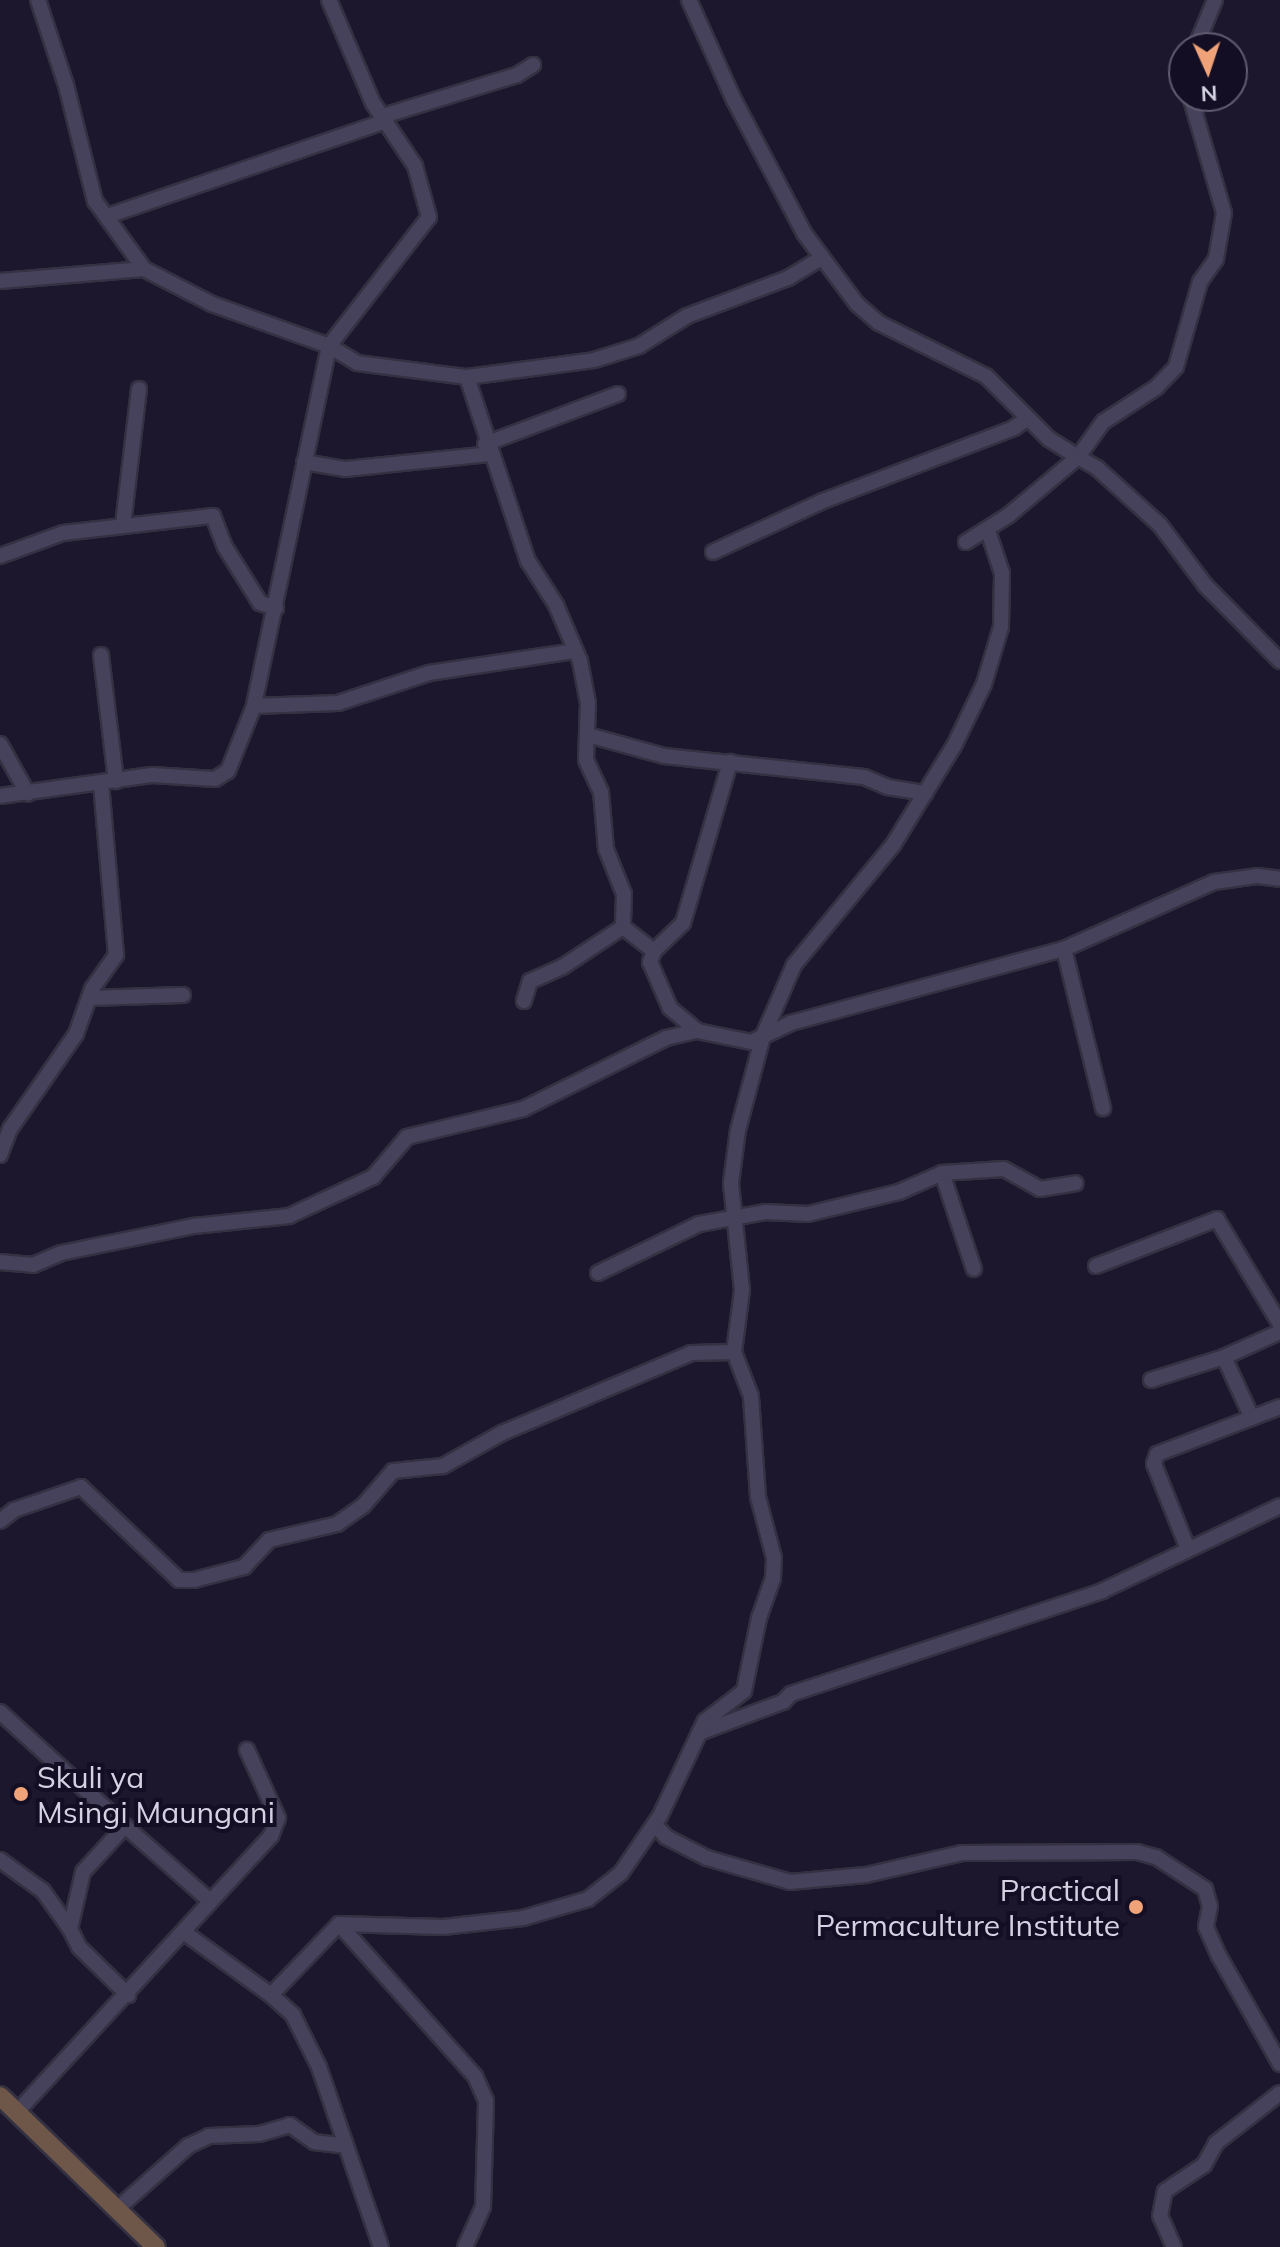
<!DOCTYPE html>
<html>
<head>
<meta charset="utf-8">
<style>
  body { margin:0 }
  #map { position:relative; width:1280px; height:2247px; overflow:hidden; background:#1c172d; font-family:Mulish,sans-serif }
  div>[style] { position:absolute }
  .roads { filter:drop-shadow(2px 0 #343142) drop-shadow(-2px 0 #343142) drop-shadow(0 2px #343142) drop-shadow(0 -2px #343142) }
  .street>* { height:14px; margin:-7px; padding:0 7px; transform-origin:7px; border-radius:7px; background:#46425b }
  .secondary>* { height:18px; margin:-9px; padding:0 9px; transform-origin:9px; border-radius:9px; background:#6e5648 }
  .dots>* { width:22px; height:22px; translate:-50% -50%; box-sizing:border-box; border:4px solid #130e23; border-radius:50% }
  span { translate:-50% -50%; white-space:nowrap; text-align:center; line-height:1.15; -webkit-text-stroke:8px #130e23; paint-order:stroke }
  .poi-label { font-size:30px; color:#d4d2e2 }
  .left { translate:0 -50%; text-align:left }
  .right { translate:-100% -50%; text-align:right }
  .north { position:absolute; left:1168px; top:32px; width:80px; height:80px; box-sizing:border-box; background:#130e23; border:2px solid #605c6f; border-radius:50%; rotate:177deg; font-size:22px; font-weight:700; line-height:32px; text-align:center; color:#d4d2e2 }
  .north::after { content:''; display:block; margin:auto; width:28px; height:36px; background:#f0a279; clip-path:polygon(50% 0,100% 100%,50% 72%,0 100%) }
</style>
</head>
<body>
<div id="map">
  <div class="roads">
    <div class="street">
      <i style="left:38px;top:0;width:89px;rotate:71.8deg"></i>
      <i style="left:66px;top:85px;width:120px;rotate:76deg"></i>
      <i style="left:95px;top:201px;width:84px;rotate:54.2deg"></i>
      <i style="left:144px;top:269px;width:76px;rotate:27.2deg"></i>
      <i style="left:212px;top:304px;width:124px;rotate:19.7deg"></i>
      <i style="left:329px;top:346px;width:368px;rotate:101.8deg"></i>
      <i style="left:329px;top:0;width:112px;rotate:66.9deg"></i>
      <i style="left:373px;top:103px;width:76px;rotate:56.3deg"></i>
      <i style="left:415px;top:166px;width:53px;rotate:74.6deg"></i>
      <i style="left:429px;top:217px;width:163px;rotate:127.8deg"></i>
      <i style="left:329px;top:346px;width:33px;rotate:31deg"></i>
      <i style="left:357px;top:363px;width:111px;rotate:7.3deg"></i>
      <i style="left:467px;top:377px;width:128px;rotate:-7.6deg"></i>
      <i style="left:594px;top:360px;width:47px;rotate:-17.3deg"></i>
      <i style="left:639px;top:346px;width:57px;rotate:-32deg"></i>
      <i style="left:687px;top:316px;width:108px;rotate:-20.6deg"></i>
      <i style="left:788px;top:278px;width:39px;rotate:-31deg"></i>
      <i style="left:689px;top:0;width:110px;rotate:65.8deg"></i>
      <i style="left:734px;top:100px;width:150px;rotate:62.2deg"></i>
      <i style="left:804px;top:233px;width:89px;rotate:53.3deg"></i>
      <i style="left:857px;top:304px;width:29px;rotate:41deg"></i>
      <i style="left:879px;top:323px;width:119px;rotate:26.4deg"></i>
      <i style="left:986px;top:376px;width:89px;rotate:45deg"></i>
      <i style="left:1049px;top:439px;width:34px;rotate:32deg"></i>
      <i style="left:1078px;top:457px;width:90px;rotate:140deg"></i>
      <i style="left:1009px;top:515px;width:51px;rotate:147.9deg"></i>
      <i style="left:1195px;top:48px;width:52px;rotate:-67.4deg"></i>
      <i style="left:1190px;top:96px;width:122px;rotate:73.8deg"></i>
      <i style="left:1224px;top:213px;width:47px;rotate:99.9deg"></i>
      <i style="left:1216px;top:259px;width:28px;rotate:125deg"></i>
      <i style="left:1200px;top:282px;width:88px;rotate:105.8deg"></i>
      <i style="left:1176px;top:367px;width:28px;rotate:134deg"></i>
      <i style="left:1157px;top:387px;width:64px;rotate:147.1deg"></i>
      <i style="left:1103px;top:422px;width:43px;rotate:125.5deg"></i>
      <i style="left:1078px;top:457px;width:22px;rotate:30deg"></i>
      <i style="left:1097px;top:468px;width:85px;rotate:42.1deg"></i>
      <i style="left:1160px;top:525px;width:75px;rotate:53.1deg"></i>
      <i style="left:1205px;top:585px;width:107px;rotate:45.4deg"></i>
      <i style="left:383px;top:116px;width:140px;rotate:-17deg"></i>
      <i style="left:517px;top:75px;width:19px;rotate:-32deg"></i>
      <i style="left:107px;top:216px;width:295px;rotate:-18.8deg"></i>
      <i style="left:0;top:281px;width:144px;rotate:-4.8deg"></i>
      <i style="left:467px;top:377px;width:194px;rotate:71.7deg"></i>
      <i style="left:528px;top:561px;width:52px;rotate:57.5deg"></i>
      <i style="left:556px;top:605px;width:61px;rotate:66.8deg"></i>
      <i style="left:580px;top:661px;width:43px;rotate:79.2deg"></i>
      <i style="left:588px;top:703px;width:57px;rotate:92deg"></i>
      <i style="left:586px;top:760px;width:35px;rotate:65deg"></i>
      <i style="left:601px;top:792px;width:57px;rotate:85deg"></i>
      <i style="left:606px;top:849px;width:48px;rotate:68.2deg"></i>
      <i style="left:624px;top:894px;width:33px;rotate:92deg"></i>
      <i style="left:623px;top:927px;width:73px;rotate:146.7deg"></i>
      <i style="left:562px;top:967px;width:35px;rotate:156deg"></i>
      <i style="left:530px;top:981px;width:21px;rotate:107deg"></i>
      <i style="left:485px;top:444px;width:142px;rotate:-20.6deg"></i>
      <i style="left:304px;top:462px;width:42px;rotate:9.7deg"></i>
      <i style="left:345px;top:469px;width:145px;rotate:-5.9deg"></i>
      <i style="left:123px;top:525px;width:137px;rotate:-83.3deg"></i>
      <i style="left:713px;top:552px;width:121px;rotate:-24.9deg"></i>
      <i style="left:823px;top:501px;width:204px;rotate:-20.9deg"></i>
      <i style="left:1014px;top:428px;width:17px;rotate:-36deg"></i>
      <i style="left:0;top:556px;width:67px;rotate:-20.1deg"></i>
      <i style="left:63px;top:533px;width:151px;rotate:-6.5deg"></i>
      <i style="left:213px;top:516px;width:33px;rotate:69deg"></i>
      <i style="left:225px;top:547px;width:66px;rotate:58deg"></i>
      <i style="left:260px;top:603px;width:17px;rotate:17deg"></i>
      <i style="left:101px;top:655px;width:127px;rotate:83.2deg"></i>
      <i style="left:588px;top:735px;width:79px;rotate:15.4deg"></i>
      <i style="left:664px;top:756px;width:201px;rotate:6deg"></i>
      <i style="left:864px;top:777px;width:25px;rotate:23deg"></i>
      <i style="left:887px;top:787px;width:39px;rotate:9deg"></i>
      <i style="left:0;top:744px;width:57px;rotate:60.8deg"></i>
      <i style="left:0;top:796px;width:153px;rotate:-7.9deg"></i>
      <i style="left:152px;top:775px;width:63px;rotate:3.6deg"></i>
      <i style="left:215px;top:779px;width:15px;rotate:-32deg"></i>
      <i style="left:228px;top:771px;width:70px;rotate:-68.2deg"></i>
      <i style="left:254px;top:706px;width:84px;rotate:-2deg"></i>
      <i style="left:338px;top:703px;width:96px;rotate:-18.2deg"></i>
      <i style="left:429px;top:673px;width:148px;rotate:-8.6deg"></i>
      <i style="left:623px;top:927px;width:39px;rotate:38deg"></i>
      <i style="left:654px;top:951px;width:40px;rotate:-44deg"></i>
      <i style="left:683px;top:923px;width:168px;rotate:-73.7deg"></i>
      <i style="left:1064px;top:949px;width:164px;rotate:76.2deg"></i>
      <i style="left:654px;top:951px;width:12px;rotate:110deg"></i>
      <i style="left:650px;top:962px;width:50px;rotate:66.5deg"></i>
      <i style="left:670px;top:1008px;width:35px;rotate:40deg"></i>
      <i style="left:89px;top:998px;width:94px;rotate:-1.8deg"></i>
      <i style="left:0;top:1155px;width:28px;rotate:-69deg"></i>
      <i style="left:10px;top:1129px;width:116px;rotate:-55.2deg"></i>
      <i style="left:76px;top:1034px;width:48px;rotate:-70.4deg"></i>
      <i style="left:92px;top:989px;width:42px;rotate:-54.8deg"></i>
      <i style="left:116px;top:955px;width:172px;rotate:-95deg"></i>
      <i style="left:942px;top:1173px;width:101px;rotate:71.6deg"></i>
      <i style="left:0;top:1262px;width:33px;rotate:5deg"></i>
      <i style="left:33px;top:1265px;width:30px;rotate:-23deg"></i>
      <i style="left:61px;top:1253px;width:136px;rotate:-11.5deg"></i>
      <i style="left:194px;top:1226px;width:96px;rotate:-6deg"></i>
      <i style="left:289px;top:1216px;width:93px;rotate:-24.9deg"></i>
      <i style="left:373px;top:1177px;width:52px;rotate:-49.6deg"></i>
      <i style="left:407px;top:1137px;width:119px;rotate:-13.6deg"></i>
      <i style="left:523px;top:1109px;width:160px;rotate:-26.4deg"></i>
      <i style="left:666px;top:1038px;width:32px;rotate:-13deg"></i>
      <i style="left:697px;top:1031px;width:55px;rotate:11.5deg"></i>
      <i style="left:751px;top:1042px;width:44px;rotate:-25.4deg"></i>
      <i style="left:791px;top:1023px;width:283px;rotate:-15.2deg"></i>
      <i style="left:1064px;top:949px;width:164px;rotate:-24.1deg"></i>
      <i style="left:1214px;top:882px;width:43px;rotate:-7.9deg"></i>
      <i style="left:1257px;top:876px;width:23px;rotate:7deg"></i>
      <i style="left:1096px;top:1266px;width:130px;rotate:-21.2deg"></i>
      <i style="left:1217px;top:1219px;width:122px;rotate:59deg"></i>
      <i style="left:598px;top:1273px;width:112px;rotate:-25.9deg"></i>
      <i style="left:699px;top:1224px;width:67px;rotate:-10.3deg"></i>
      <i style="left:765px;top:1212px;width:43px;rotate:2.7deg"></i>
      <i style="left:808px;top:1214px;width:94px;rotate:-13.6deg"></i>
      <i style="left:899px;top:1192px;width:47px;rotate:-23.8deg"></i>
      <i style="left:942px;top:1173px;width:62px;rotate:-3.7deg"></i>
      <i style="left:1004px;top:1169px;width:41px;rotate:29.1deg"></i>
      <i style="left:1040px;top:1189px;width:36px;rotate:-9deg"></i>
      <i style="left:1224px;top:1357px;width:67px;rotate:65.3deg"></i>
      <i style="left:1151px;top:1380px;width:77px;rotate:-17.5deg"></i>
      <i style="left:1224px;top:1357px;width:61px;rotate:-24.1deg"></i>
      <i style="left:0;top:1521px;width:18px;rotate:-38deg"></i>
      <i style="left:14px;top:1510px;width:71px;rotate:-18.9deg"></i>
      <i style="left:81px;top:1487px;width:135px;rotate:43.5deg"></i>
      <i style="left:179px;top:1580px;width:15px"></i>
      <i style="left:194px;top:1580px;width:52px;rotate:-14.6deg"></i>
      <i style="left:244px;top:1567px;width:37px;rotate:-47deg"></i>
      <i style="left:269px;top:1540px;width:70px;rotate:-13.2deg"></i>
      <i style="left:337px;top:1524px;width:32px;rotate:-35deg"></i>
      <i style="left:363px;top:1506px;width:46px;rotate:-49.4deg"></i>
      <i style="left:393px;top:1471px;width:50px;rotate:-5.7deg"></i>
      <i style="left:443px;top:1466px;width:68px;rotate:-29.2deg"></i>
      <i style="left:502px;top:1433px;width:205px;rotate:-22.9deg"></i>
      <i style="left:691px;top:1353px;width:43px;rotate:-1.3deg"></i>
      <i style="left:734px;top:1352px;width:63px;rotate:-82.6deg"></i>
      <i style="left:742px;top:1290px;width:108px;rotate:-95.9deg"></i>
      <i style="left:731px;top:1183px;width:53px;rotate:-82.5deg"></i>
      <i style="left:738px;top:1130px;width:97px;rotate:-75.1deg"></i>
      <i style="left:763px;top:1036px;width:77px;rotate:-66.4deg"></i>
      <i style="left:794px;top:965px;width:156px;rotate:-50.5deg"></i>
      <i style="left:893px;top:845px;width:116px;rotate:-58.4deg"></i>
      <i style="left:954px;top:746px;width:69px;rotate:-64.2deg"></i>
      <i style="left:984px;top:684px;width:59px;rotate:-73.4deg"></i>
      <i style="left:1001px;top:627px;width:54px;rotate:-88.9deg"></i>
      <i style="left:1002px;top:573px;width:44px;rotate:-108.4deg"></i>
      <i style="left:1188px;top:1549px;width:92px;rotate:-111.8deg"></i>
      <i style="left:1154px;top:1464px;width:10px;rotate:-73deg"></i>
      <i style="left:1157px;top:1454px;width:132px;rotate:-20.9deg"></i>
      <i style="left:0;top:1712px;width:169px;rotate:42.4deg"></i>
      <i style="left:125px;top:1826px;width:62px;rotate:132.4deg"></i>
      <i style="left:83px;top:1872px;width:58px;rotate:102.8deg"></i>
      <i style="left:70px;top:1929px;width:20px;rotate:63deg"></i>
      <i style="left:79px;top:1947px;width:69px;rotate:44.4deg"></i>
      <i style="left:699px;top:1733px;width:90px;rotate:-20.3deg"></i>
      <i style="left:783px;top:1702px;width:11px;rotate:-45deg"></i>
      <i style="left:791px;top:1694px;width:328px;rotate:-18.3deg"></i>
      <i style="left:1102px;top:1591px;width:197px;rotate:-25.5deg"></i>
      <i style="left:655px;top:1825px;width:16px;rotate:47deg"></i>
      <i style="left:666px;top:1837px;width:46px;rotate:27.1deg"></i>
      <i style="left:707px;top:1858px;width:86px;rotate:16.1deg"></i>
      <i style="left:790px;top:1882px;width:76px;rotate:-5.3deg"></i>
      <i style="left:866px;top:1875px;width:98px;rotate:-12.9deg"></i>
      <i style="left:962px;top:1853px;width:175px;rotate:-0.3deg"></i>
      <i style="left:1137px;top:1852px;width:20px;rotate:15deg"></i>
      <i style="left:1156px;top:1857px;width:59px;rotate:33.1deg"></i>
      <i style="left:1205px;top:1889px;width:18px;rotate:74deg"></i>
      <i style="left:1210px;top:1906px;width:21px;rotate:101deg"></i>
      <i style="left:1206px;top:1927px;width:32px;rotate:66deg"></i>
      <i style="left:1219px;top:1956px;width:124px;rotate:60.5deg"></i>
      <i style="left:125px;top:1826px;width:113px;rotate:41.4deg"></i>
      <i style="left:0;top:1860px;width:53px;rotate:35.8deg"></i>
      <i style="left:43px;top:1891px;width:47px;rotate:54.6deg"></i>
      <i style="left:339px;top:1924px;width:204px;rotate:48.2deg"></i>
      <i style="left:475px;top:2076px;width:27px;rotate:66deg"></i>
      <i style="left:486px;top:2101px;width:106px;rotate:91.6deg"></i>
      <i style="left:483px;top:2207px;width:44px;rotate:114.2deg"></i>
      <i style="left:185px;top:1933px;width:106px;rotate:35.8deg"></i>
      <i style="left:271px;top:1995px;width:98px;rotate:-46.2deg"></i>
      <i style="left:339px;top:1924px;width:104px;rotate:1.7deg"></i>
      <i style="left:443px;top:1927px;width:81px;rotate:-6.4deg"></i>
      <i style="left:523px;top:1918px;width:68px;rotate:-16.3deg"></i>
      <i style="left:588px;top:1899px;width:42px;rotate:-38.2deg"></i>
      <i style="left:621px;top:1873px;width:69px;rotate:-55.6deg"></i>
      <i style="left:660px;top:1816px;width:105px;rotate:-64.7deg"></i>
      <i style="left:705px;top:1721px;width:49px;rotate:-37.6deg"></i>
      <i style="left:744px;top:1691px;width:75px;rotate:-78.4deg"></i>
      <i style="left:759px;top:1618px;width:42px;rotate:-70.7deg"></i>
      <i style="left:773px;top:1578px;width:20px;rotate:-87deg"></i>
      <i style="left:774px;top:1558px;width:63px;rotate:-104.7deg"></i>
      <i style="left:758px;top:1497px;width:101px;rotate:-94deg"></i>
      <i style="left:751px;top:1396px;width:47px;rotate:-111.1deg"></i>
      <i style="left:271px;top:1995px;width:30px;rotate:42deg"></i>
      <i style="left:293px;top:2015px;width:58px;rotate:63.4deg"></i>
      <i style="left:319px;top:2067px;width:190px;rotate:71deg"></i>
      <i style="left:17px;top:2112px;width:375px;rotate:-47.4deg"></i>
      <i style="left:271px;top:1836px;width:19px;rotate:-69deg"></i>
      <i style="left:278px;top:1818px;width:75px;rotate:-114.5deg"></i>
      <i style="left:116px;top:2210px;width:96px;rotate:-41.6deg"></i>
      <i style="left:188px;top:2146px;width:23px;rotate:-25deg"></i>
      <i style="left:209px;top:2136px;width:50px;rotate:-2.3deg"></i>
      <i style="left:259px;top:2134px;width:32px;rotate:-16deg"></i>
      <i style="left:290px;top:2125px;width:29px;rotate:35deg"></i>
      <i style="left:314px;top:2142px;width:31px;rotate:7deg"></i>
      <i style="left:1174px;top:2247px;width:34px;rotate:-114deg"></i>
      <i style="left:1160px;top:2216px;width:25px;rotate:-79deg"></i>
      <i style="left:1165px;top:2191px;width:47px;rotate:-33.7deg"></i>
      <i style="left:1204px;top:2165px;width:25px;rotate:-61deg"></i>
      <i style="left:1216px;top:2143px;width:81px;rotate:-38deg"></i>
    </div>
    <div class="secondary">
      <i style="left:0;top:2096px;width:217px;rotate:44.1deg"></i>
    </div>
  </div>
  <div class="dots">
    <i style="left:21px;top:1794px;background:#f0a279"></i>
    <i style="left:1136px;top:1907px;background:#f0a279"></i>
  </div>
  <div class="poi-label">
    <span class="left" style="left:37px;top:1794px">Skuli ya<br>Msingi Maungani</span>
    <span class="right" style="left:1120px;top:1907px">Practical<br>Permaculture Institute</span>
  </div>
  <div class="north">N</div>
</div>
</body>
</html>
